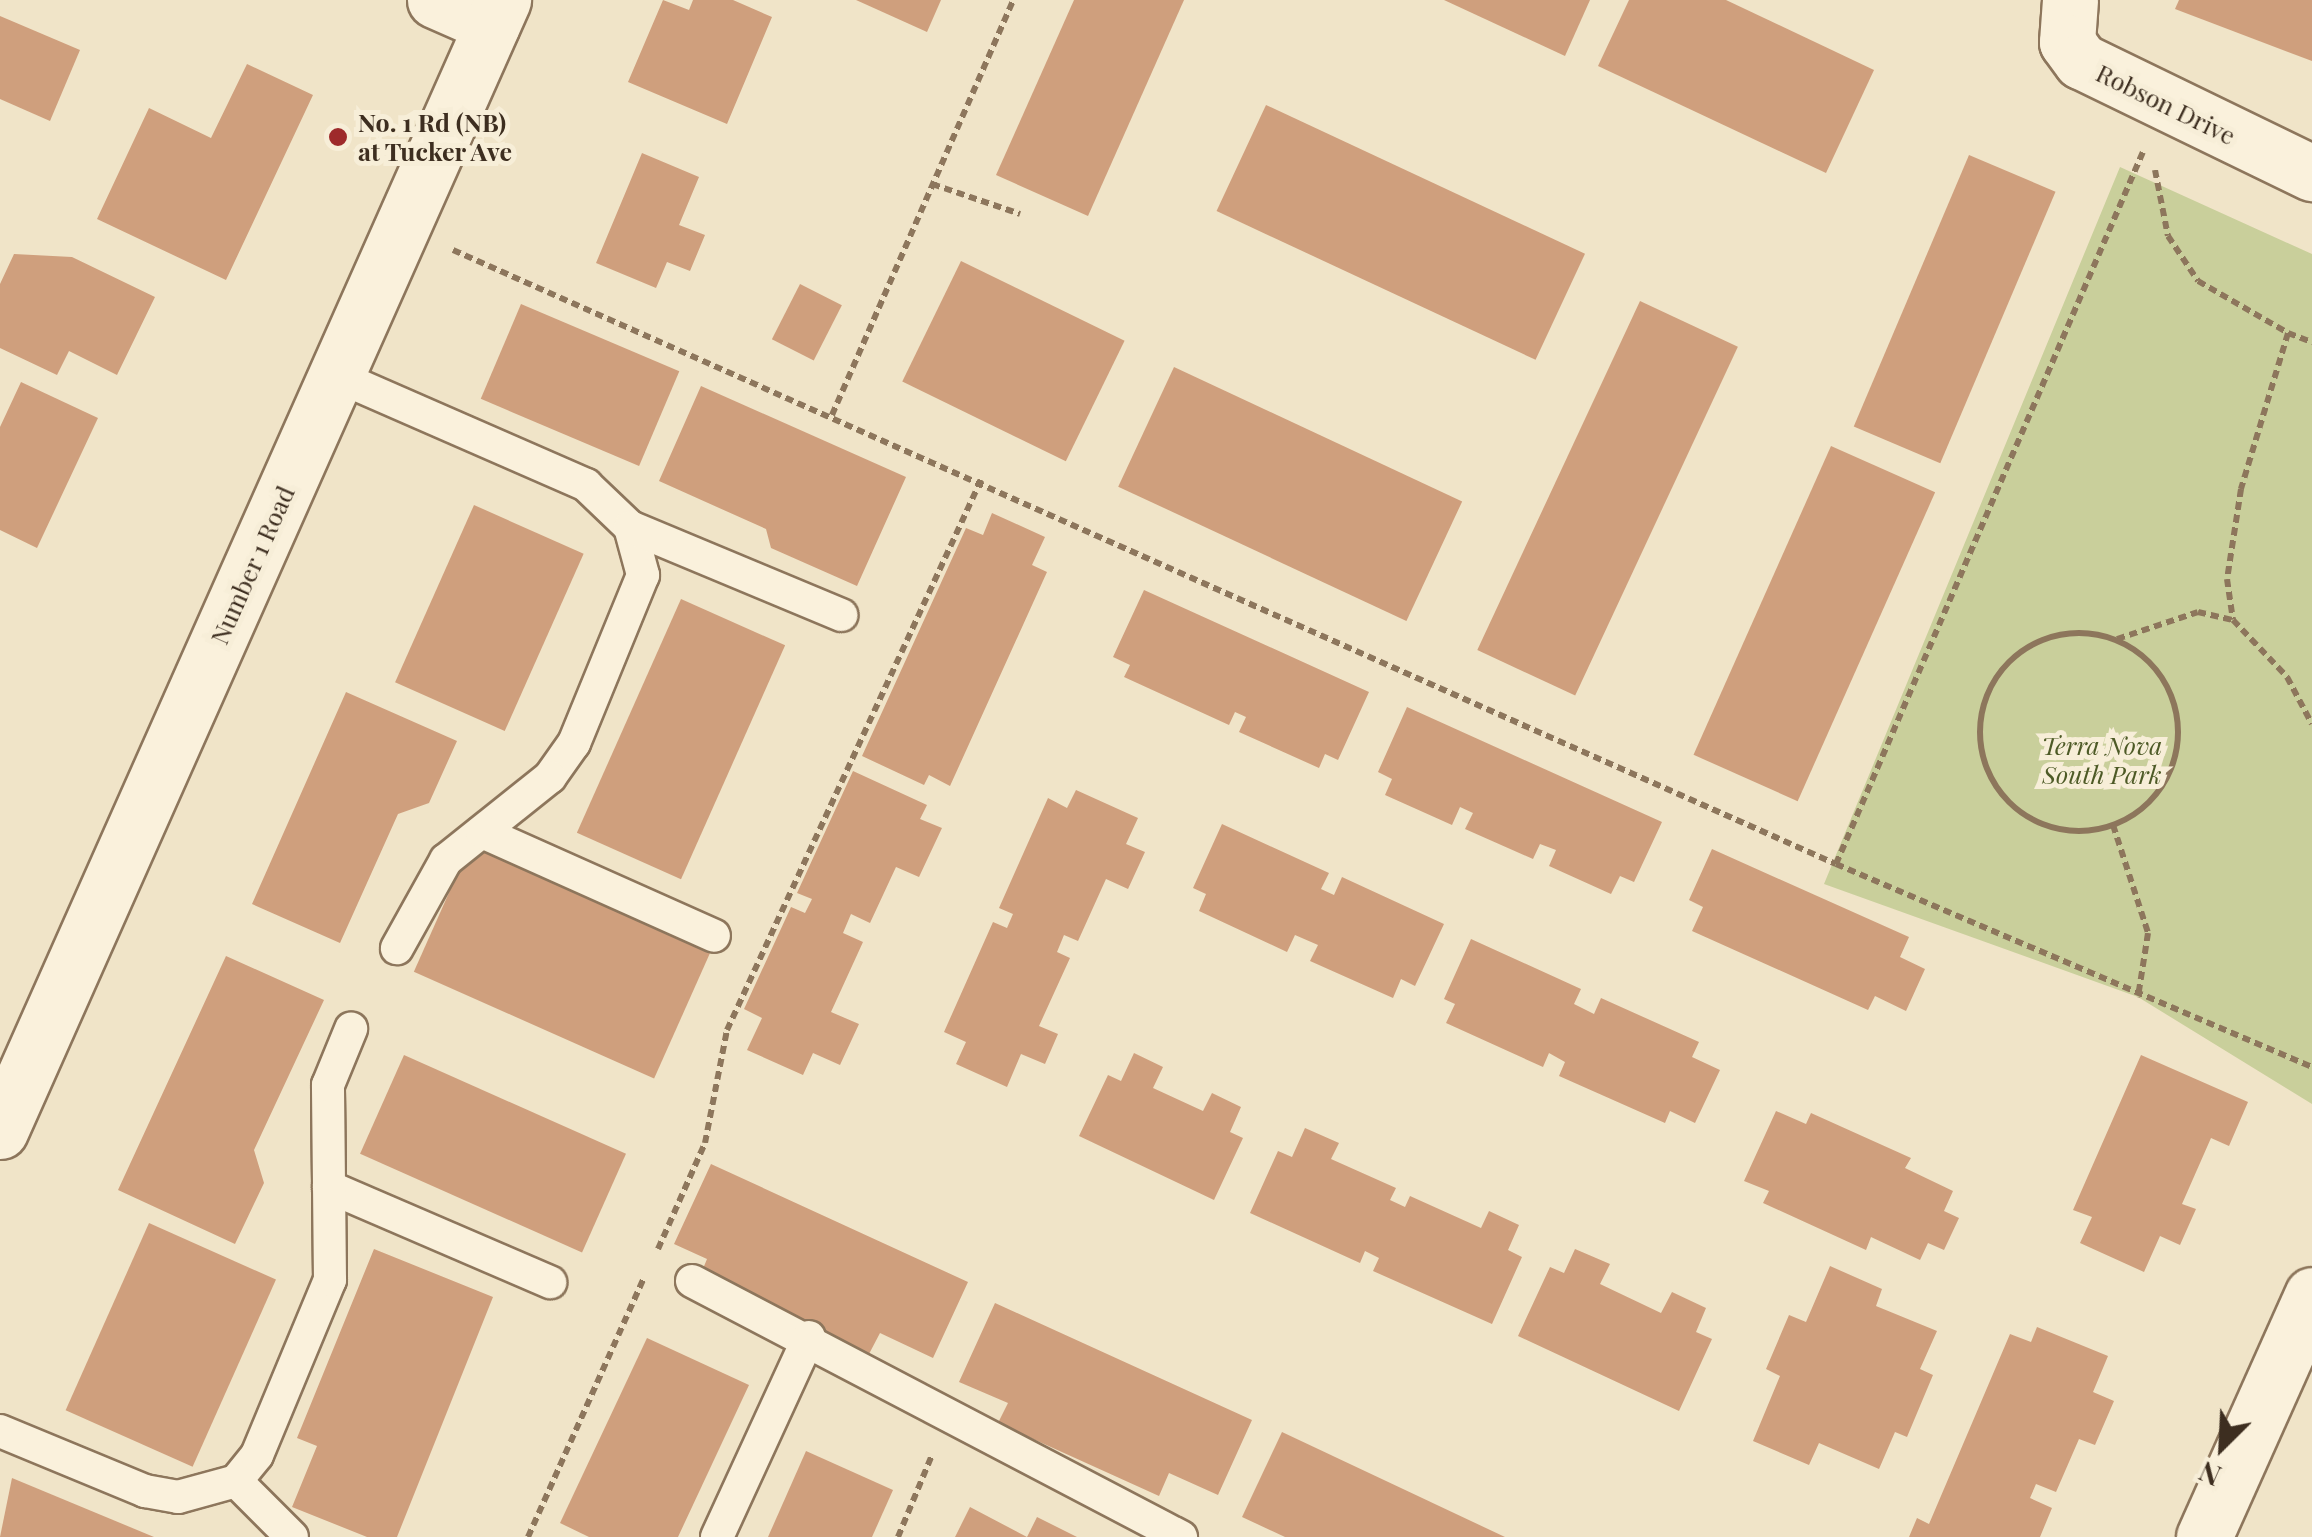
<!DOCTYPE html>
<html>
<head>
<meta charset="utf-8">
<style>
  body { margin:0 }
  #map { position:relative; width:2312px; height:1537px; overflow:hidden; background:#f0e4c8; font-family:"Playfair Display",serif }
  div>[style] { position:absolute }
  .green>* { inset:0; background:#c9cf9b }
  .building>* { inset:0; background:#cf9f7d; transform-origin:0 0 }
  .path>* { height:6px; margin-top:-3px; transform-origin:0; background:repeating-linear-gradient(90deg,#8d765c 0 8px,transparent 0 13px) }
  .path>.ring { margin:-3px; padding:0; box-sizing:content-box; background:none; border:6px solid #8d765c; border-radius:50% }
  .roads { filter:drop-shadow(2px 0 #8d765c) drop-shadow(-2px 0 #8d765c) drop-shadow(0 2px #8d765c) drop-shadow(0 -2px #8d765c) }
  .lane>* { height:32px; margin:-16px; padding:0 16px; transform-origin:16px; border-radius:16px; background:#faf1dc }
  .street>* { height:55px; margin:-27.5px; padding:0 27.5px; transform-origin:27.5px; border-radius:27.5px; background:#faf1dc }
  .secondary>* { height:55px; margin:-27.5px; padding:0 27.5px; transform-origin:27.5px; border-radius:27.5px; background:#faf1dc }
  .dots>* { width:28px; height:28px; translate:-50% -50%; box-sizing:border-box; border:5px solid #f7eed8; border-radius:50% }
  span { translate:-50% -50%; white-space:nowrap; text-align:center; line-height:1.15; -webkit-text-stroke:10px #f7eed8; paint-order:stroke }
  .street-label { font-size:25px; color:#3d2e20 }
  .poi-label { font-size:25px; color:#3d2e20; font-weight:700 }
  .left { translate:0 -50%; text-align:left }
  .park-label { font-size:25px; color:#4d5a26; font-style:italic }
  .north { position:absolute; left:2172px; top:1397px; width:100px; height:100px; -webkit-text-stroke:8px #f7eed8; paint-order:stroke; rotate:204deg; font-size:28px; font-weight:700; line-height:40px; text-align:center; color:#3d2e20 }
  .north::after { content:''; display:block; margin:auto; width:35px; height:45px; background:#3d2e20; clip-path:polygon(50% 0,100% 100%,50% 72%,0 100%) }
</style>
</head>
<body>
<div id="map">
  <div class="green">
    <i style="clip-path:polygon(2120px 167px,2312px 254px,2312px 1104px,2138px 997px,1824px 884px)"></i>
  </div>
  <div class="building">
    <i style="clip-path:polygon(663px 0,689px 10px,693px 0,733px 0,772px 17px,727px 124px,628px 82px)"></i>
    <i style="clip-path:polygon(856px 0,941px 0,927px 32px)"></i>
    <i style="clip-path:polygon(1074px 0,1184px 0,1088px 216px,996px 175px)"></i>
    <i style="clip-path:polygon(1444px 0,1590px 0,1565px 56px)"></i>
    <i style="clip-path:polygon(1629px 0,1726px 0,1874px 70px,1826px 173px,1598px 66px)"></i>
    <i style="clip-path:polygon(2179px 0,2312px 0,2312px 61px,2175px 9px)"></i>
    <i style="clip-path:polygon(0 16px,80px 50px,50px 121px,0 99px)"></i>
    <i style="clip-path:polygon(247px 64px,313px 95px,226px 280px,97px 219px,149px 108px,211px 138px)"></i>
    <i style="left:1266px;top:105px;width:352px;height:117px;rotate:25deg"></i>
    <i style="clip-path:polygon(642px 153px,699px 177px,679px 225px,705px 235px,690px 271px,667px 262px,656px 288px,596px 263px)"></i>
    <i style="left:1969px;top:155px;width:94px;height:295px;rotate:23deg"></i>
    <i style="clip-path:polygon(14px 254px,72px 257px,155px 297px,117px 375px,69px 351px,57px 375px,0 348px,0 284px)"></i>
    <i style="left:961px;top:261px;width:182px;height:134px;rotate:26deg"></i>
    <i style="left:800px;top:284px;width:47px;height:62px;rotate:27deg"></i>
    <i style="left:1640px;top:301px;width:108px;height:385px;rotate:25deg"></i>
    <i style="left:521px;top:304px;width:172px;height:103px;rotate:23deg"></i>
    <i style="left:1174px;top:367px;width:318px;height:132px;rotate:25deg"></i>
    <i style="clip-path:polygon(21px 382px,98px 418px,37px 548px,0 530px,0 427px)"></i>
    <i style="clip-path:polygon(701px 386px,906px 477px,857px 586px,771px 548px,766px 529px,659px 481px)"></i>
    <i style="left:1831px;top:446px;width:114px;height:338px;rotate:24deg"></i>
    <i style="left:474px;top:505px;width:120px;height:194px;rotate:24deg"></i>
    <i style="clip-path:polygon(992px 513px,1045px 537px,1032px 565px,1047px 572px,950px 786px,929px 775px,924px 785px,862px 756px,966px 528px,983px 535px)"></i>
    <i style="clip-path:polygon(1144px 590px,1369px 692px,1338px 760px,1325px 754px,1319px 768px,1239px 732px,1246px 717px,1235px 712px,1229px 725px,1124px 677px,1130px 665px,1113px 657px)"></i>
    <i style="left:681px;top:599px;width:114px;height:256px;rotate:24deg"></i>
    <i style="clip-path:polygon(346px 692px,457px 741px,429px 803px,398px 814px,340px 943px,252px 904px)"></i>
    <i style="clip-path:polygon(1407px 707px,1662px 822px,1634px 882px,1620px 876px,1611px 894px,1549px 866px,1556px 850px,1540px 844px,1533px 859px,1465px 829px,1473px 813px,1460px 807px,1452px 825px,1385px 795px,1392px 779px,1378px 772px)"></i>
    <i style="clip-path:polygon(853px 771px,927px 805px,920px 819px,942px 828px,919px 877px,896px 867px,870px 923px,851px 914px,843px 933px,863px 942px,831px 1012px,859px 1024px,840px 1065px,813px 1053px,803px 1075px,747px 1050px,762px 1018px,744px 1009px,791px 907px,805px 913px,812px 899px,797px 893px)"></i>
    <i style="clip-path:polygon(1076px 790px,1138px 818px,1126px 844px,1145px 852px,1128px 889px,1106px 879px,1078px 941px,1064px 935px,1057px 952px,1070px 958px,1039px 1026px,1058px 1034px,1045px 1064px,1021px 1054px,1007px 1087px,956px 1064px,966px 1042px,944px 1032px,993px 922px,1007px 928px,1013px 914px,999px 908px,1048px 798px,1067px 808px)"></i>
    <i style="clip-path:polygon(1222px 824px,1329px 873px,1321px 889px,1334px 895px,1342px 877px,1444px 924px,1415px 986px,1401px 979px,1393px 998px,1310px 961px,1318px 945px,1295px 935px,1287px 952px,1199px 911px,1206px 894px,1193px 888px)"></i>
    <i style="left:472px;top:841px;width:263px;height:143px;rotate:24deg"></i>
    <i style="clip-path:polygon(1712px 849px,1909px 937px,1900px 957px,1925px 969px,1906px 1011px,1875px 996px,1868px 1010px,1692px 931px,1703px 907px,1689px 900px)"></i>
    <i style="clip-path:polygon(1471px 939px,1581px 989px,1574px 1004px,1594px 1014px,1601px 998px,1699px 1042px,1692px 1057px,1720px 1070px,1695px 1123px,1670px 1111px,1665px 1123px,1559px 1076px,1565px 1062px,1549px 1053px,1543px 1067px,1446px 1023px,1455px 1004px,1444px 999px)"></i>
    <i style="clip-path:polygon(226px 956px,324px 1000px,254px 1150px,264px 1183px,235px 1244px,118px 1190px)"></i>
    <i style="clip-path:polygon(1134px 1053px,1163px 1067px,1153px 1088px,1203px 1111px,1212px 1093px,1241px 1107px,1230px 1132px,1243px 1138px,1214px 1200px,1079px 1136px,1108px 1075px,1121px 1081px)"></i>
    <i style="left:404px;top:1055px;width:243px;height:108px;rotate:24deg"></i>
    <i style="clip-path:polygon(2141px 1055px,2248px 1102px,2229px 1146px,2211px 1138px,2182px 1204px,2196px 1209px,2180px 1245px,2160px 1236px,2144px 1272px,2080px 1243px,2092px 1217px,2073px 1210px)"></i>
    <i style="clip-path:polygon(1776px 1111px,1806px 1124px,1811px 1113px,1911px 1158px,1905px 1168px,1953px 1191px,1944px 1211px,1959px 1218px,1944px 1250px,1928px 1243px,1920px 1260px,1871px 1237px,1866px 1250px,1763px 1203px,1769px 1191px,1744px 1181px)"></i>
    <i style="clip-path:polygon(1305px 1128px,1339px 1143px,1331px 1159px,1396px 1188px,1390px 1200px,1405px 1207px,1410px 1196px,1481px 1228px,1489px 1211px,1519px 1225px,1508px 1250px,1522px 1257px,1492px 1324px,1373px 1271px,1379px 1258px,1365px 1251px,1360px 1263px,1250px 1213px,1278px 1151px,1292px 1157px)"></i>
    <i style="clip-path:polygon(711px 1164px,968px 1282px,933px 1358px,880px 1333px,869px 1354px,700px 1276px,707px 1259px,674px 1244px)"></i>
    <i style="left:149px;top:1223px;width:139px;height:205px;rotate:24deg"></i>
    <i style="clip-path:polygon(374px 1249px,493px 1297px,397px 1537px,367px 1537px,292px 1507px,317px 1446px,297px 1438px)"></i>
    <i style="clip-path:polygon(1575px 1249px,1610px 1264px,1600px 1284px,1661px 1313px,1672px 1292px,1706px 1308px,1696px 1332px,1712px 1339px,1679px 1411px,1518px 1336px,1550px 1267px,1564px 1273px)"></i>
    <i style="clip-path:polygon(1830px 1266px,1882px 1289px,1876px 1306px,1937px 1331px,1920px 1369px,1933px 1375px,1907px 1437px,1895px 1432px,1879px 1469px,1819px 1443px,1809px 1465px,1753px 1441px,1780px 1376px,1766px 1369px,1789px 1315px,1806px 1322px)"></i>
    <i style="clip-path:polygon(995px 1303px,1252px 1420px,1218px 1495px,1169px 1473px,1159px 1496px,998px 1423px,1008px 1403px,959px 1382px)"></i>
    <i style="clip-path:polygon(2037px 1327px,2108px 1356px,2093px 1392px,2114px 1401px,2095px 1445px,2079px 1439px,2056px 1492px,2036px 1484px,2030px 1498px,2052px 1508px,2040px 1537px,1909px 1537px,1917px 1518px,1929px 1524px,2010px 1334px,2031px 1342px)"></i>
    <i style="clip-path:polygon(647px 1338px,749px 1385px,678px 1537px,589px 1537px,560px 1523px)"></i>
    <i style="clip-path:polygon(1282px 1432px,1505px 1537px,1285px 1537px,1242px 1517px)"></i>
    <i style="clip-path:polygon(806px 1451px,893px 1490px,872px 1537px,768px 1537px)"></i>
    <i style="clip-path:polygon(12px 1478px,154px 1537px,0 1537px)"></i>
    <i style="clip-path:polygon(970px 1507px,1027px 1537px,1037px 1517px,1077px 1537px,955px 1537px)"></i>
  </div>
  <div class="path">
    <i style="left:2155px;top:170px;width:67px;rotate:78.9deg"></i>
    <i style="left:2168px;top:236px;width:54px;rotate:56.3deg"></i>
    <i style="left:2198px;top:281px;width:104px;rotate:30deg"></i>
    <i style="left:2288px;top:333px;width:163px;rotate:106.8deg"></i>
    <i style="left:2241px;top:489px;width:91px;rotate:98.8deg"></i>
    <i style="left:2227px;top:579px;width:41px;rotate:81.7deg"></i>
    <i style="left:2233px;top:620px;width:79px;rotate:46.5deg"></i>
    <i style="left:2287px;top:677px;width:53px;rotate:62deg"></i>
    <i style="left:932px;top:184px;width:93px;rotate:18.8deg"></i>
    <i style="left:453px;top:250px;width:1513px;rotate:23.94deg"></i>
    <i style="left:1836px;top:864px;width:775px;rotate:-66.68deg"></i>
    <i style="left:2288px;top:333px;width:26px;rotate:21deg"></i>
    <i style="left:832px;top:415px;width:453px;rotate:-66.4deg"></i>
    <i class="ring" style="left:1980px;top:633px;width:192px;height:192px"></i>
    <i style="left:2117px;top:639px;width:85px;rotate:-18.4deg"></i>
    <i style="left:2198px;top:612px;width:36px;rotate:13deg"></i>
    <i style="left:2113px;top:825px;width:114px;rotate:72deg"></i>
    <i style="left:2148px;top:933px;width:65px;rotate:98.9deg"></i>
    <i style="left:1836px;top:864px;width:517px;rotate:23.1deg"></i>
    <i style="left:658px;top:1249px;width:116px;rotate:-66.1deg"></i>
    <i style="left:705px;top:1143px;width:115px;rotate:-79deg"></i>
    <i style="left:727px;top:1030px;width:606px;rotate:-65.21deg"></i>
    <i style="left:528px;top:1537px;width:284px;rotate:-65.9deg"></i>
    <i style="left:898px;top:1537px;width:89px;rotate:-67.5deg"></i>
  </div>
  <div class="roads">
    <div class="lane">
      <i style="left:337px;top:376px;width:272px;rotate:23.6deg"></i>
      <i style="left:586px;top:485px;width:61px;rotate:43.7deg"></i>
      <i style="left:630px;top:527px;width:50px;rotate:74.8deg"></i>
      <i style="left:643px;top:575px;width:182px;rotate:112.3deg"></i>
      <i style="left:574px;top:743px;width:42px;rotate:125.2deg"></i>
      <i style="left:550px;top:777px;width:133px;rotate:141.4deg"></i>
      <i style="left:446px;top:860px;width:101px;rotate:119.1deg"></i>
      <i style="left:630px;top:527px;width:229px;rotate:22.6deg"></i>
      <i style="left:482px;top:832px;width:254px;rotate:24.1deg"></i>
      <i style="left:329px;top:1187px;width:241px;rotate:23.3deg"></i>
      <i style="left:692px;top:1281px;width:552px;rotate:27.63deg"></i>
      <i style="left:0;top:1431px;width:157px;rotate:22.5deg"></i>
      <i style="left:145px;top:1491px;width:34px;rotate:10deg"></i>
      <i style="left:178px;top:1497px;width:60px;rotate:-15.4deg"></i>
      <i style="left:236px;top:1481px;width:33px;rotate:-51deg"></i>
      <i style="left:257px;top:1455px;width:190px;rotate:-67.4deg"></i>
      <i style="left:330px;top:1280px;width:195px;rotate:-90.6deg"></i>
      <i style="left:328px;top:1085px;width:61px;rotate:-67.7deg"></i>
      <i style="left:236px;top:1481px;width:79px;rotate:45deg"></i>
      <i style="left:717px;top:1537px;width:220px;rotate:-65.3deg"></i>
    </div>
    <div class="street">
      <i style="left:435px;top:0;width:62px;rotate:23.7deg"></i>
      <i style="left:2070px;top:0;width:42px;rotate:94.1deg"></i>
      <i style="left:2067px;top:42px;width:24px;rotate:54deg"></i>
      <i style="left:2081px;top:61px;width:257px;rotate:25.9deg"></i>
    </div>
    <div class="secondary">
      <i style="left:0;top:1131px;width:1238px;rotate:-66.02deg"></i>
      <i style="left:2204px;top:1537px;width:265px;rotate:-65.9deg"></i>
    </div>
  </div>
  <div class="dots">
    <i style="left:338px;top:137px;background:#9e2a2b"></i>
  </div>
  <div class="street-label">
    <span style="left:2166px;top:104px;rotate:26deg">Robson Drive</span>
    <span style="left:252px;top:565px;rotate:-66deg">Number 1 Road</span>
  </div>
  <div class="poi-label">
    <span class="left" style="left:358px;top:137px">No. 1 Rd (NB)<br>at Tucker Ave</span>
  </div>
  <div class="park-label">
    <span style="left:2102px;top:760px">Terra Nova<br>South Park</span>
  </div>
  <div class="north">N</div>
</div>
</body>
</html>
